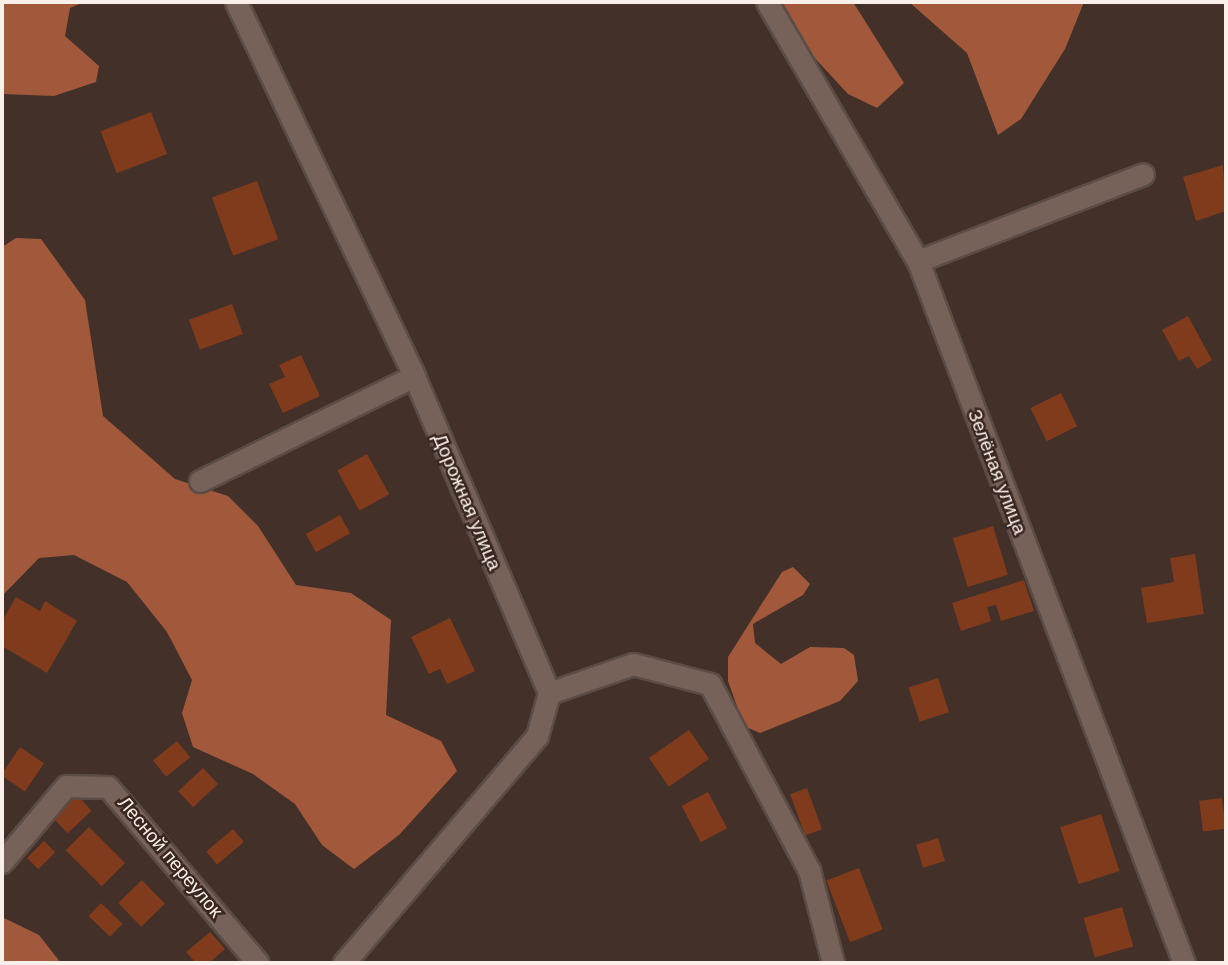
<!DOCTYPE html>
<html>
<head>
<meta charset="utf-8">
<style>
  body { margin:0 }
  #map { position:relative; width:1228px; height:965px; overflow:hidden; background:#423029; font-family:Helvetica,sans-serif }
  div>[style] { position:absolute }
  .forest>* { inset:0; background:#a2593b }
  .building>* { inset:0; background:#803a1c; transform-origin:0 0 }
  .roads { filter:drop-shadow(2px 0 #5b4c46) drop-shadow(-2px 0 #5b4c46) drop-shadow(0 2px #5b4c46) drop-shadow(0 -2px #5b4c46) }
  .minor>* { height:21px; margin:-10.5px; padding:0 10.5px; transform-origin:10.5px; border-radius:10.5px; background:#77625a }
  span { translate:-50% -50%; white-space:nowrap; text-align:center; line-height:1.15; -webkit-text-stroke:5px #38261f; paint-order:stroke }
  .street-label { font-size:19px; color:#fbefea }
  .frame { position:absolute; inset:0; border:4px solid #fbefea; pointer-events:none }
</style>
</head>
<body>
<div id="map">
  <div class="forest">
    <i style="clip-path:polygon(2px 2px,84px 2px,70px 8px,65px 36px,99px 66px,96px 82px,54px 96px,2px 94px)"></i>
    <i style="clip-path:polygon(780px 2px,853px 2px,904px 83px,877px 108px,848px 94px,810px 53px)"></i>
    <i style="clip-path:polygon(909px 2px,1084px 2px,1065px 49px,1021px 119px,998px 135px,967px 53px)"></i>
    <i style="clip-path:polygon(16px 238px,41px 239px,85px 300px,103px 416px,175px 479px,228px 496px,258px 526px,296px 585px,351px 593px,391px 620px,386px 715px,441px 741px,457px 771px,399px 835px,354px 869px,322px 845px,295px 804px,253px 774px,193px 747px,182px 713px,192px 680px,167px 632px,127px 582px,74px 555px,39px 558px,2px 596px,2px 247px)"></i>
    <i style="clip-path:polygon(793px 567px,810px 584px,803px 595px,753px 624px,755px 643px,781px 664px,810px 647px,844px 648px,854px 655px,858px 681px,840px 701px,760px 733px,744px 726px,728px 681px,728px 657px,782px 572px)"></i>
    <i style="clip-path:polygon(2px 917px,39px 935px,61px 963px,2px 963px)"></i>
  </div>
  <div class="building">
    <i style="left:151px;top:112px;width:45px;height:54px;rotate:69deg"></i>
    <i style="clip-path:polygon(1223px 165px,1226px 211px,1196px 221px,1183px 177px)"></i>
    <i style="left:257px;top:181px;width:62px;height:48px;rotate:70deg"></i>
    <i style="left:232px;top:304px;width:32px;height:46px;rotate:70deg"></i>
    <i style="clip-path:polygon(1188px 316px,1212px 360px,1197px 369px,1189px 356px,1179px 361px,1162px 330px)"></i>
    <i style="clip-path:polygon(301px 355px,320px 396px,283px 413px,269px 384px,285px 377px,279px 365px)"></i>
    <i style="left:1061px;top:393px;width:37px;height:34px;rotate:64deg"></i>
    <i style="left:367px;top:454px;width:46px;height:34px;rotate:61deg"></i>
    <i style="left:340px;top:515px;width:21px;height:39px;rotate:61deg"></i>
    <i style="left:993px;top:526px;width:51px;height:42px;rotate:73deg"></i>
    <i style="clip-path:polygon(1195px 554px,1204px 614px,1147px 623px,1141px 588px,1174px 582px,1170px 558px)"></i>
    <i style="clip-path:polygon(1024px 580px,1034px 611px,1001px 621px,996px 605px,987px 607px,991px 621px,961px 631px,952px 603px)"></i>
    <i style="clip-path:polygon(16px 597px,40px 611px,45px 601px,77px 621px,47px 673px,2px 646px,2px 621px)"></i>
    <i style="clip-path:polygon(450px 618px,475px 671px,447px 684px,440px 669px,429px 674px,411px 637px)"></i>
    <i style="left:938px;top:678px;width:36px;height:31px;rotate:72deg"></i>
    <i style="left:689px;top:730px;width:35px;height:49px;rotate:55deg"></i>
    <i style="left:177px;top:741px;width:21px;height:31px;rotate:51deg"></i>
    <i style="left:20px;top:747px;width:29px;height:34px;rotate:34deg"></i>
    <i style="left:203px;top:768px;width:22px;height:34px;rotate:47deg"></i>
    <i style="left:807px;top:788px;width:44px;height:18px;rotate:70deg"></i>
    <i style="left:708px;top:792px;width:41px;height:30px;rotate:62deg"></i>
    <i style="left:76px;top:794px;width:23px;height:33px;rotate:47deg"></i>
    <i style="left:1222px;top:798px;width:31px;height:23px;rotate:83deg"></i>
    <i style="left:1101px;top:814px;width:60px;height:43px;rotate:72deg"></i>
    <i style="left:89px;top:827px;width:51px;height:33px;rotate:45deg"></i>
    <i style="left:233px;top:829px;width:17px;height:35px;rotate:50deg"></i>
    <i style="left:938px;top:838px;width:24px;height:23px;rotate:73deg"></i>
    <i style="left:44px;top:841px;width:16px;height:24px;rotate:45deg"></i>
    <i style="left:859px;top:868px;width:66px;height:35px;rotate:69deg"></i>
    <i style="left:142px;top:880px;width:33px;height:33px;rotate:46deg"></i>
    <i style="left:101px;top:903px;width:30px;height:18px;rotate:44deg"></i>
    <i style="left:1122px;top:907px;width:41px;height:40px;rotate:74deg"></i>
    <i style="clip-path:polygon(210px 932px,225px 949px,209px 963px,196px 963px,186px 952px)"></i>
  </div>
  <div class="roads">
    <div class="minor">
      <i style="left:236px;top:2px;width:414px;rotate:64.5deg"></i>
      <i style="left:414px;top:376px;width:345px;rotate:66.9deg"></i>
      <i style="left:549px;top:693px;width:45px;rotate:105.6deg"></i>
      <i style="left:537px;top:736px;width:298px;rotate:130.4deg"></i>
      <i style="left:767px;top:2px;width:300px;rotate:59.8deg"></i>
      <i style="left:918px;top:261px;width:751px;rotate:69.25deg"></i>
      <i style="left:918px;top:261px;width:241px;rotate:-21.1deg"></i>
      <i style="left:200px;top:481px;width:238px;rotate:-26.1deg"></i>
      <i style="left:549px;top:693px;width:89px;rotate:-19deg"></i>
      <i style="left:633px;top:664px;width:80px;rotate:14.6deg"></i>
      <i style="left:710px;top:684px;width:211px;rotate:62deg"></i>
      <i style="left:809px;top:870px;width:96px;rotate:75.5deg"></i>
      <i style="left:2px;top:862px;width:99px;rotate:-49.9deg"></i>
      <i style="left:66px;top:786px;width:42px;rotate:1.4deg"></i>
      <i style="left:108px;top:787px;width:231px;rotate:49.6deg"></i>
    </div>
  </div>
  <div class="street-label">
    <span style="left:997px;top:472px;rotate:69deg">Зелёная улица</span>
    <span style="left:467px;top:502px;rotate:67deg">Дорожная улица</span>
    <span style="left:170px;top:857px;rotate:50deg">Лесной переулок</span>
  </div>
  <div class="frame"></div>
</div>
</body>
</html>
